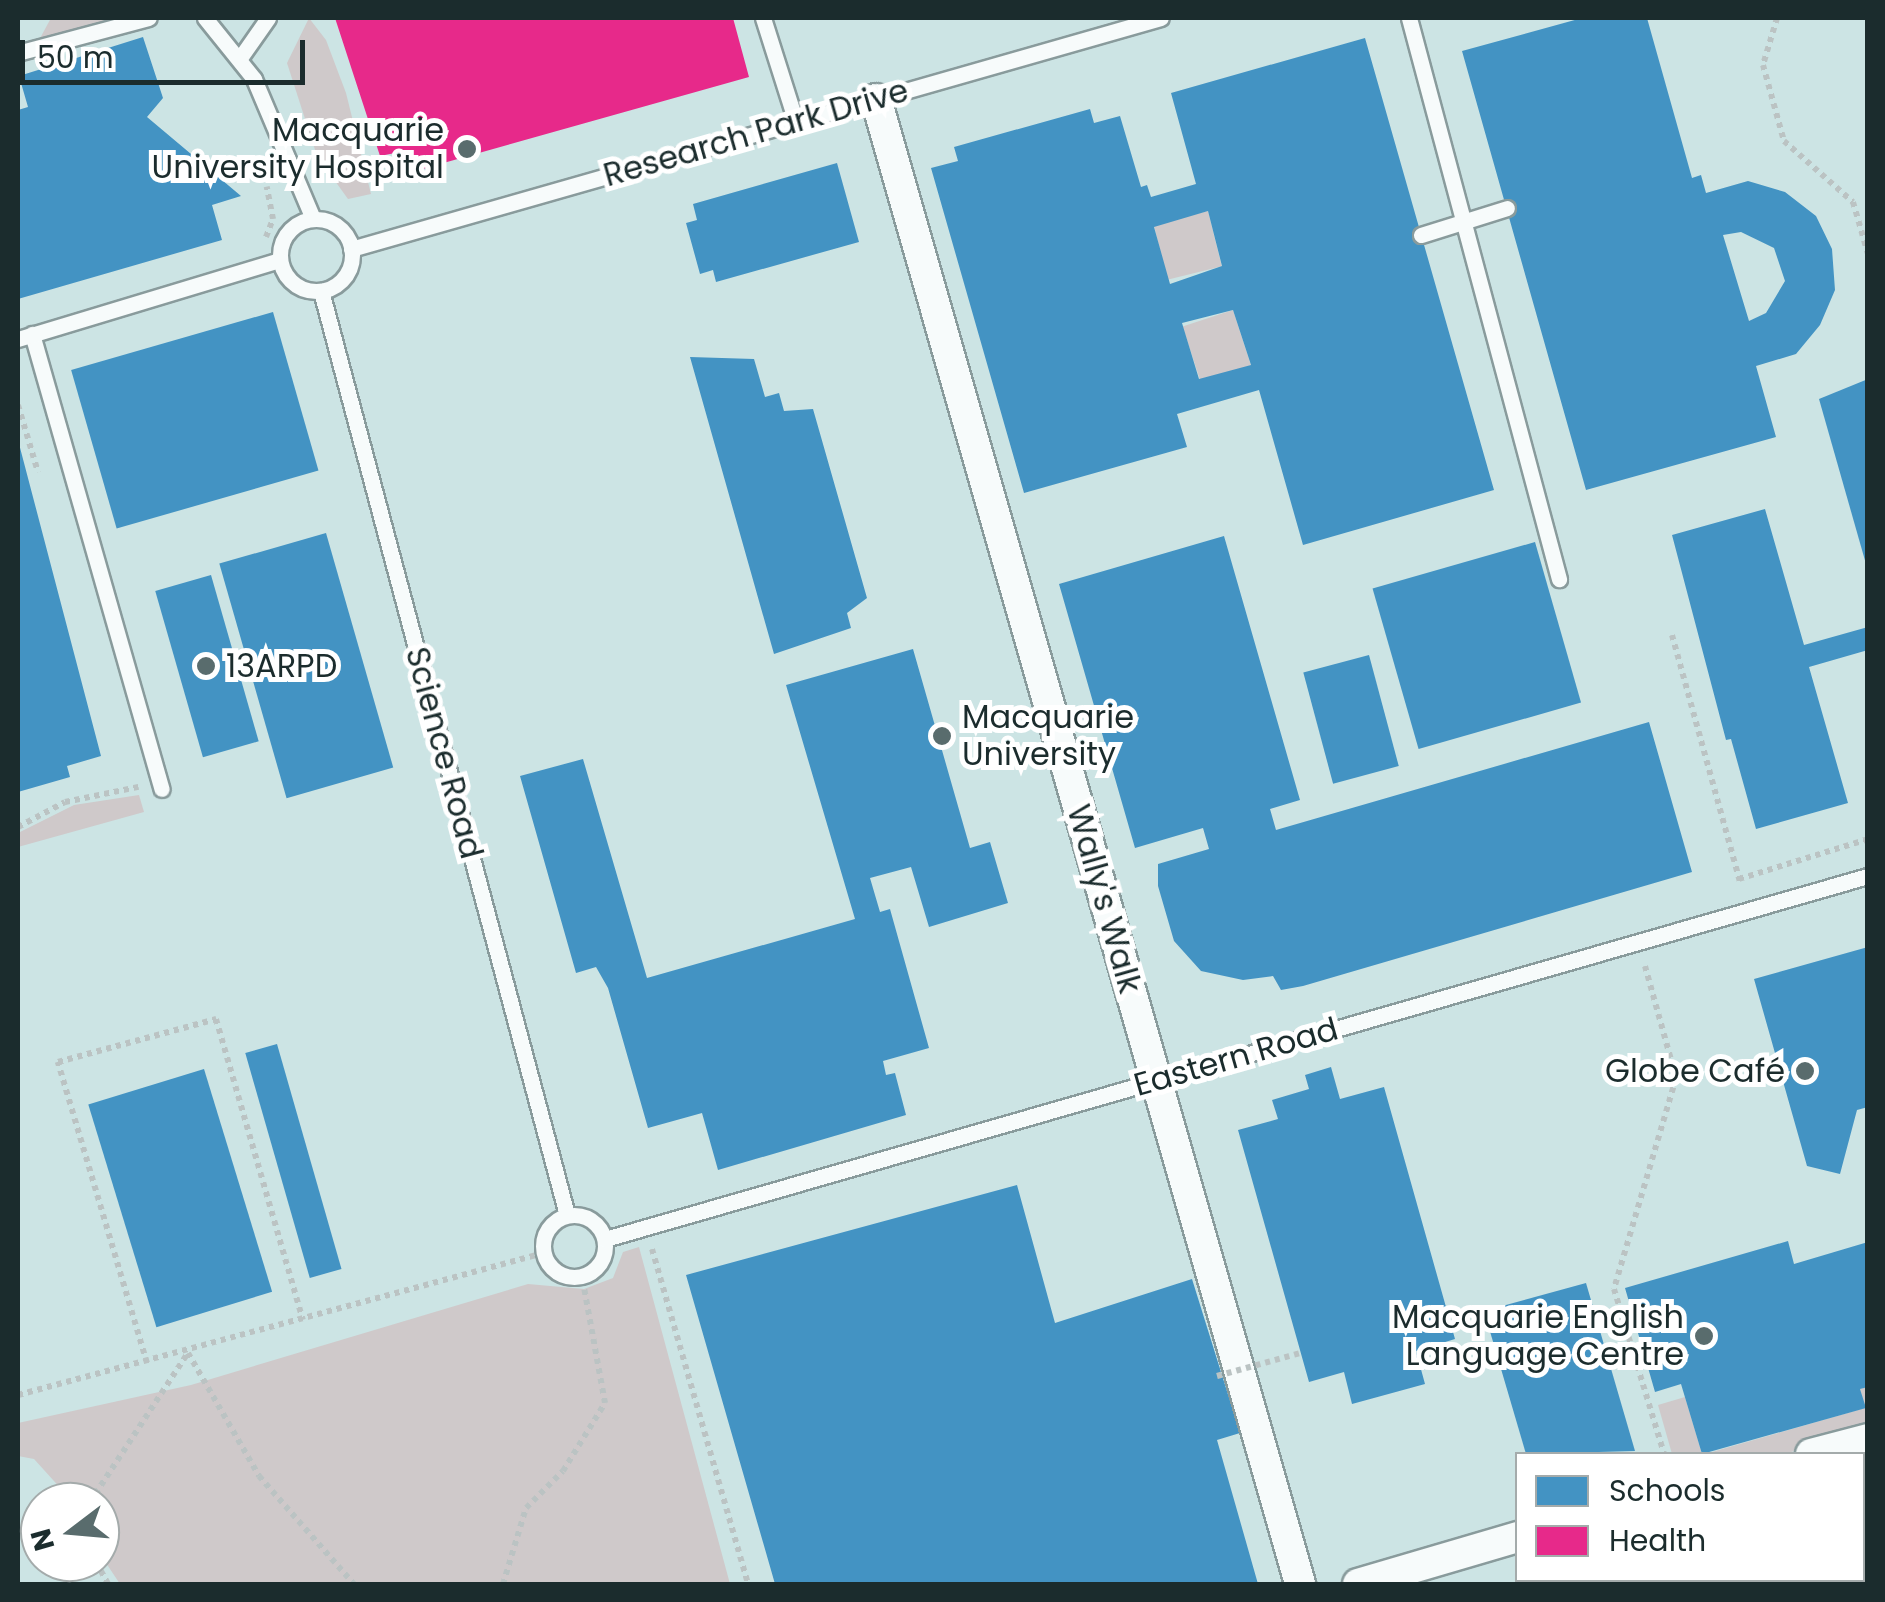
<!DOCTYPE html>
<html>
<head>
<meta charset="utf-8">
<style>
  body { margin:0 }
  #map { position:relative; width:1885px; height:1602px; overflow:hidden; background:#cce4e4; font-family:Poppins,sans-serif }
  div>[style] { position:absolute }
  .green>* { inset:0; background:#cfc9ca; transform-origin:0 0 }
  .schools>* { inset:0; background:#4393c3; transform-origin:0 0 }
  .health>* { inset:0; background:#e7298a }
  .path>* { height:6px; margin-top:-3px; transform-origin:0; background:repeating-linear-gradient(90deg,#bbc3c3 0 5px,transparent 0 10px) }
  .roads { filter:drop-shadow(2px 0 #899b9c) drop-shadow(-2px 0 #899b9c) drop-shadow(0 2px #899b9c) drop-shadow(0 -2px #899b9c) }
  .lane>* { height:15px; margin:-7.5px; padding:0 7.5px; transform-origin:7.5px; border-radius:7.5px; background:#f7fbfb }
  .lane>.ring { margin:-7.5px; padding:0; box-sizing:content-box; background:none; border:15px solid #f7fbfb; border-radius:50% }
  .street>* { height:30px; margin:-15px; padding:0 15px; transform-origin:15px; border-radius:15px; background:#f7fbfb }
  .path-bridge>* { height:6px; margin-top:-3px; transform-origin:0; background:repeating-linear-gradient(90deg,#bbc3c3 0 5px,transparent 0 10px) }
  .dots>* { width:28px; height:28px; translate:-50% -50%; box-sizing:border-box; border:5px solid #fff; border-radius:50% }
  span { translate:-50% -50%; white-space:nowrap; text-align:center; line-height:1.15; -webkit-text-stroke:10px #fff; paint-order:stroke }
  .poi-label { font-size:32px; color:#1b2c2d }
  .right { translate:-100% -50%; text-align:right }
  .left { translate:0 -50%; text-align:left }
  .street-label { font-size:32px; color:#1b2c2d }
  .frame { position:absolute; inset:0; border:20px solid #1b2c2d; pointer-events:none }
  .legend { position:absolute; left:1515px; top:1452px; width:350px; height:130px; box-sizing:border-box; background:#fff; border:2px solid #a4abab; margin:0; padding:12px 18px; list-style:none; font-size:30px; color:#1b2c2d }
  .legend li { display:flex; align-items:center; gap:20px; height:50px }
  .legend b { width:50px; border:2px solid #a4abab }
  .north { position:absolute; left:20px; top:1482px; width:100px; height:100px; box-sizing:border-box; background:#fff; border:2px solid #a4abab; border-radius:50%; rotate:254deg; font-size:28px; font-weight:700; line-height:40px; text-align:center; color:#1b2c2d }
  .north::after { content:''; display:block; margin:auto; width:35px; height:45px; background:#596c6d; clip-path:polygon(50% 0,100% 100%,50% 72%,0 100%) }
  .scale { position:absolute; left:20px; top:40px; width:285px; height:45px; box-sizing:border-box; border:5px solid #1b2c2d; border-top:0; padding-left:12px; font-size:30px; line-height:35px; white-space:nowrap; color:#1b2c2d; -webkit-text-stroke:8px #fff; paint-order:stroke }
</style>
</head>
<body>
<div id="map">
  <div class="green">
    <i style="clip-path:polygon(51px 18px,120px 18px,38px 42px)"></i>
    <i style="clip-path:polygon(309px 18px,326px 40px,346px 93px,371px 194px,348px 199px,317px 156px,287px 63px)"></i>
    <i style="left:1208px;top:211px;width:57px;height:56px;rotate:76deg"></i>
    <i style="left:1233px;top:310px;width:58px;height:53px;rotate:72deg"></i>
    <i style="clip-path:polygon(139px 795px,144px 812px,18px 847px,18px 833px,74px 805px)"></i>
    <i style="clip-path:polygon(639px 1247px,730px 1584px,120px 1584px,100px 1554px,100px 1502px,73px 1502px,34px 1459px,18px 1456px,18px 1423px,191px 1385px,528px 1284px,584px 1289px,613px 1278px,623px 1252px)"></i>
    <i style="clip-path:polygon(1867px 1387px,1867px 1430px,1851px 1426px,1853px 1435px,1784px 1454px,1705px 1454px,1865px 1408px,1860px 1389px)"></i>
    <i style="clip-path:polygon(1685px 1397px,1702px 1454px,1672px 1454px,1658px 1405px)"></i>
  </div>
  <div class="schools">
    <i style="clip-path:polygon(evenodd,1582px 18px,1647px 18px,1692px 178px,1701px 175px,1706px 193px,1748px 181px,1785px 192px,1816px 216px,1832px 249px,1835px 290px,1820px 325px,1796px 354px,1756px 366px,1776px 437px,1586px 490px,1462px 51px,1582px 18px,1741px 232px,1774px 248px,1785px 281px,1766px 313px,1749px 321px,1723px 235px,1741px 232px)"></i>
    <i style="clip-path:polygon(143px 37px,163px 98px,147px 117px,241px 196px,212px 205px,222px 240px,18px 299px,18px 110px,28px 107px,19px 76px)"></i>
    <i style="clip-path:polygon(evenodd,1365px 38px,1494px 490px,1303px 545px,1259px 390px,1177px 414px,1187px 447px,1024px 493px,931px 168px,958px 161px,954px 147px,1090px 109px,1094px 123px,1120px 116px,1141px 187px,1147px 185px,1151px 197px,1196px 184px,1171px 93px,1365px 38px,1208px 211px,1222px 266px,1170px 284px,1154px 227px,1208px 211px,1365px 38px,1233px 310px,1251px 365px,1199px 379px,1182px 323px,1233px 310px)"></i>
    <i style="clip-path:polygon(837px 163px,859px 242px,716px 282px,713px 270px,700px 274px,686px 223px,697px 220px,693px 204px)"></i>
    <i style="left:273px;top:312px;width:165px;height:210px;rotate:74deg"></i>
    <i style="clip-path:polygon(690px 357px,754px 359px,765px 397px,779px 393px,784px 411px,813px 409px,867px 598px,847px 613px,851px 628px,774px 654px)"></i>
    <i style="clip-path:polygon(1868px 379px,1868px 563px,1866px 564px,1819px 399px)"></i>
    <i style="clip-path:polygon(18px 440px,101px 756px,67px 766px,70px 777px,18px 792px)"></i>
    <i style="clip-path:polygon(1765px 509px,1804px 645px,1868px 627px,1868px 650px,1809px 667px,1848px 803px,1756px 829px,1731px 739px,1726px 740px,1672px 535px)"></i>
    <i style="left:326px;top:533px;width:244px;height:111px;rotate:74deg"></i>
    <i style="clip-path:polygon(1224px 536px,1300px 800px,1270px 809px,1276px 830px,1649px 722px,1692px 872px,1303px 986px,1281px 990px,1273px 976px,1243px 980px,1201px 971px,1174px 941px,1158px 886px,1158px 864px,1209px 849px,1203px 828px,1135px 848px,1059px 584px)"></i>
    <i style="left:1535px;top:542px;width:167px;height:169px;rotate:74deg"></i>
    <i style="left:211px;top:575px;width:173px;height:58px;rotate:74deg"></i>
    <i style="clip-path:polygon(913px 649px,970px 848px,990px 842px,1008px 903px,929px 927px,911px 867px,870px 878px,880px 912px,890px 909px,929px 1048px,883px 1061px,886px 1075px,895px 1073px,906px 1115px,718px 1170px,702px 1113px,648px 1128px,608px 988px,596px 967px,576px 973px,520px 776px,583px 759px,647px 978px,855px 919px,786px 685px)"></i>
    <i style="left:1369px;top:655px;width:115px;height:68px;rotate:75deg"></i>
    <i style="clip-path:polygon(1868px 947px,1868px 1107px,1857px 1110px,1840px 1174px,1807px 1166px,1754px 979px)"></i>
    <i style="left:277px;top:1044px;width:234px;height:33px;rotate:74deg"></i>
    <i style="clip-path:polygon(1331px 1067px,1340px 1099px,1384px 1087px,1455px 1339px,1416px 1351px,1425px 1384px,1352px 1404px,1344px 1372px,1309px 1382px,1238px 1130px,1278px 1119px,1272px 1100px,1309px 1089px,1305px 1075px)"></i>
    <i style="left:204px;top:1069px;width:233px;height:121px;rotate:73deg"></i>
    <i style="clip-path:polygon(1017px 1185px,1055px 1323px,1192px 1279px,1240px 1433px,1217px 1440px,1258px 1584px,775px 1584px,686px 1275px)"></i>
    <i style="clip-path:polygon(1788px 1241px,1794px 1264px,1868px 1242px,1868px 1387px,1860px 1389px,1866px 1408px,1702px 1454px,1681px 1384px,1655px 1392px,1625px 1288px)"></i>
    <i style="clip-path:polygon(1586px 1283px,1635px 1451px,1526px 1454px,1484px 1311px)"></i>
    <i style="left:1715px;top:1580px;width:108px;height:4px"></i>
  </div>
  <div class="health">
    <i style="clip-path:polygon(335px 18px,733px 18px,749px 77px,408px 173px,405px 151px,380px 156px)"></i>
  </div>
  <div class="path">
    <i style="left:1777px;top:18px;width:49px;rotate:106.6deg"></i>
    <i style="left:1763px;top:65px;width:79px;rotate:74.6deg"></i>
    <i style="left:1784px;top:141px;width:92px;rotate:41.5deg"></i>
    <i style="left:1853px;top:202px;width:54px;rotate:73.9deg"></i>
    <i style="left:266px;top:237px;width:19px;rotate:-69deg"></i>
    <i style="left:273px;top:219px;width:33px;rotate:-101deg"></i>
    <i style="left:18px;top:405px;width:70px;rotate:73.4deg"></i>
    <i style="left:1672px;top:635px;width:259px;rotate:74.6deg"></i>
    <i style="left:18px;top:827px;width:53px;rotate:-28deg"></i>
    <i style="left:65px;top:802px;width:75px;rotate:-11.6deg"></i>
    <i style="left:1739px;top:879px;width:135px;rotate:-17.2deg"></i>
    <i style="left:1645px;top:966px;width:116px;rotate:74.5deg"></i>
    <i style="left:1676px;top:1078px;width:220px;rotate:106.4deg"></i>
    <i style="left:1614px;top:1289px;width:172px;rotate:73.1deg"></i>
    <i style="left:652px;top:1249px;width:348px;rotate:74deg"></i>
    <i style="left:147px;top:1363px;width:314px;rotate:-106.5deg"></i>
    <i style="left:58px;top:1062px;width:164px;rotate:-15.2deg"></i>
    <i style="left:216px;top:1019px;width:313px;rotate:73.9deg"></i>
    <i style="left:18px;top:1395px;width:545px;rotate:-15.11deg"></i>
    <i style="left:90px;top:1502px;width:178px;rotate:-56.7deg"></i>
    <i style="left:188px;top:1353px;width:142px;rotate:60deg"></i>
    <i style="left:259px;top:1476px;width:144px;rotate:48.7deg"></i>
    <i style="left:96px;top:1562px;width:25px;rotate:61deg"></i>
    <i style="left:1685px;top:1580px;width:4px;rotate:76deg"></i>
    <i style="left:503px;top:1584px;width:79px;rotate:-73.2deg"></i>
    <i style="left:526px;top:1508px;width:52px;rotate:-45deg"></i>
    <i style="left:563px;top:1471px;width:80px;rotate:-58.3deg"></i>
    <i style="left:605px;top:1403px;width:129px;rotate:-100.3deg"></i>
  </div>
  <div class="roads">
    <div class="lane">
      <i style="left:205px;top:18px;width:78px;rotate:51.2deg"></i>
      <i style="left:254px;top:79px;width:152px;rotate:67.1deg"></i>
      <i style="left:763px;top:18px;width:109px;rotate:72.4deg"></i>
      <i style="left:1409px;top:18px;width:581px;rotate:75.03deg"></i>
      <i style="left:21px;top:52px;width:132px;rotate:-14.9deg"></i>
      <i style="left:240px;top:58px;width:49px;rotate:-55deg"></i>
      <i class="ring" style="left:280px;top:219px;width:57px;height:57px"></i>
      <i style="left:1421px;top:235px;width:90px;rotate:-17.4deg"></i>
      <i style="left:351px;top:249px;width:842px;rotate:-15.92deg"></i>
      <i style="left:321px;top:291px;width:956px;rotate:75.09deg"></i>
      <i style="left:32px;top:334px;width:473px;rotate:74.1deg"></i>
      <i style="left:18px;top:339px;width:273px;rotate:-16.8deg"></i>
      <i class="ring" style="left:543px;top:1215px;width:47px;height:47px"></i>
      <i style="left:605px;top:1239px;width:1314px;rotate:-16.04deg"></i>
    </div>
    <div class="street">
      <i style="left:876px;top:99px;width:1544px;rotate:74.06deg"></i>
      <i style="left:1811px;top:1454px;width:59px;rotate:-14.7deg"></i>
      <i style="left:1358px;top:1584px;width:167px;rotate:-16.4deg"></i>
    </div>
  </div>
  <div class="path-bridge">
    <i style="left:1217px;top:1376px;width:86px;rotate:-15.5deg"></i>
  </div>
  <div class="dots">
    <i style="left:467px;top:149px;background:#596c6d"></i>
    <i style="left:206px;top:666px;background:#596c6d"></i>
    <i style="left:942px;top:736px;background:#596c6d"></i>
    <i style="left:1805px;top:1071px;background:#596c6d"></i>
    <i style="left:1704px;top:1336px;background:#596c6d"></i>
  </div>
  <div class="poi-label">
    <span class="right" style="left:444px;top:149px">Macquarie<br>University Hospital</span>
    <span class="left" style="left:226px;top:666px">13ARPD</span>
    <span class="left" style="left:962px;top:736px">Macquarie<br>University</span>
    <span class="right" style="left:1785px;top:1071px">Globe Café</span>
    <span class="right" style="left:1684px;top:1336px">Macquarie English<br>Language Centre</span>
  </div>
  <div class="street-label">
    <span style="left:756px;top:133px;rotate:-16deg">Research Park Drive</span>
    <span style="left:444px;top:753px;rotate:75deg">Science Road</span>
    <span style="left:1104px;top:899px;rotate:74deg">Wally's Walk</span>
    <span style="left:1236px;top:1057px;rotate:-16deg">Eastern Road</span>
  </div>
  <div class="frame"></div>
  <ul class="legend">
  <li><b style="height:28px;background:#4393c3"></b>Schools</li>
  <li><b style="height:28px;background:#e7298a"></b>Health</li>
  </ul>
  <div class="north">N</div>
  <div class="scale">50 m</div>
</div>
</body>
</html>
